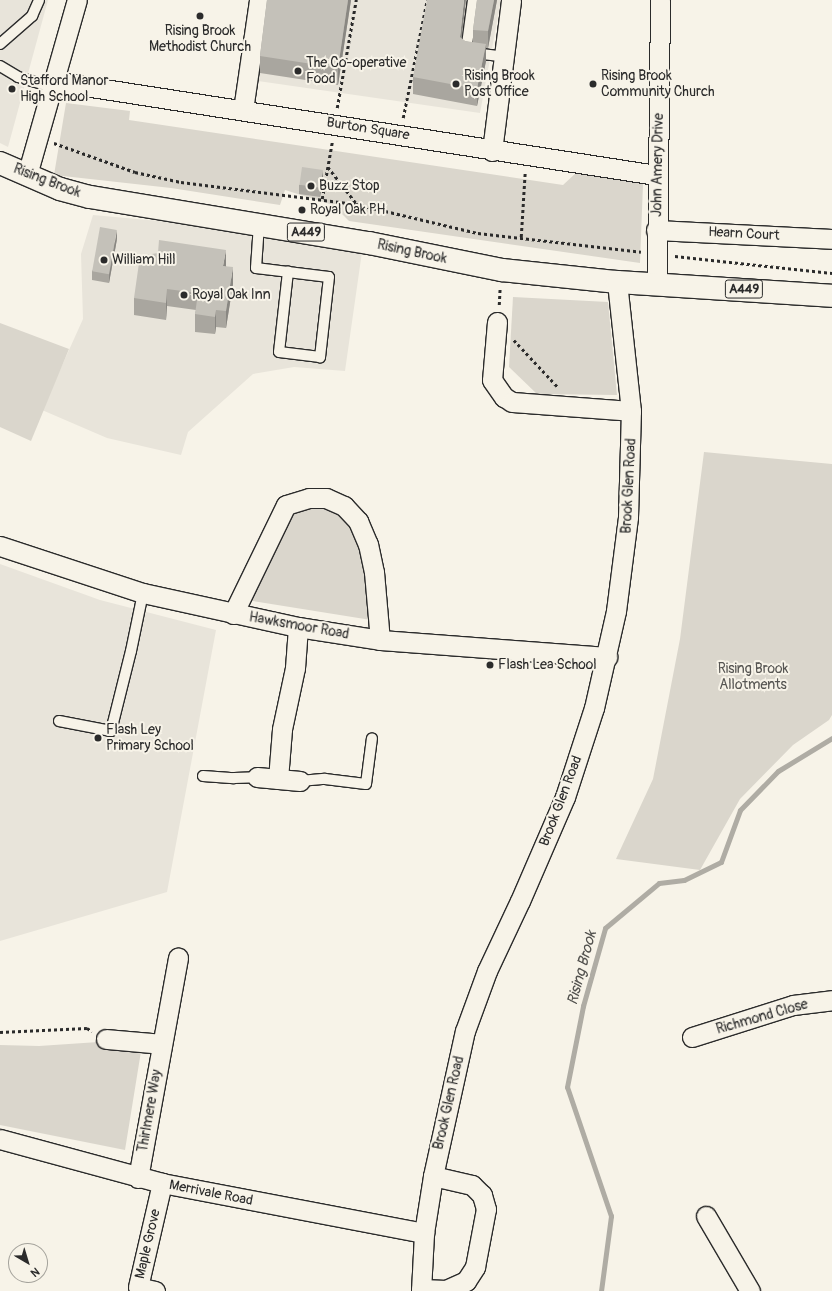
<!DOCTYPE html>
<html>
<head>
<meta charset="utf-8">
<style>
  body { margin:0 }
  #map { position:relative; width:832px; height:1291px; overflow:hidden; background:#f7f3e8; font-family:Pangolin,sans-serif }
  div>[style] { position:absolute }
  .built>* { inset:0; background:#e8e4da }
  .green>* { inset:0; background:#dad6cc }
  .stream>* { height:5px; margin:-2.5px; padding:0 2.5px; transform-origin:2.5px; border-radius:2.5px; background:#afaca4 }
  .path>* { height:2.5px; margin-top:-1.25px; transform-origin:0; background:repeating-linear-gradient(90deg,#2b2b2b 0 3px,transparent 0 6px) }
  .roads { filter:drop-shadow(1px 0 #2b2b2b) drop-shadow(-1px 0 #2b2b2b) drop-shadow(0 1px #2b2b2b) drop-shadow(0 -1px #2b2b2b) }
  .service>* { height:10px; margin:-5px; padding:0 5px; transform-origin:5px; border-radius:5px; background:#f7f3e8 }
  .minor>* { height:19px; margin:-9.5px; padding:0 9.5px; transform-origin:9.5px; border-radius:9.5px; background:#f7f3e8 }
  .trunk>* { height:22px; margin:-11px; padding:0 11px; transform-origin:11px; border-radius:11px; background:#f7f3e8 }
  .wall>* { inset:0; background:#a9a69f }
  .shaded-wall>* { inset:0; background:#898782 }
  .building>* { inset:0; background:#c4c1b9; transform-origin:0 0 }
  .dots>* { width:11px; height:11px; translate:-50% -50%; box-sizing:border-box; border:2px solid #f7f3e8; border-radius:50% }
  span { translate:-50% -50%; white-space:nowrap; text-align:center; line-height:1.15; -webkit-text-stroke:4px #f7f3e8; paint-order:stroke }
  .shield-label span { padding:1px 3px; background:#f7f3e8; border:1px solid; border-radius:3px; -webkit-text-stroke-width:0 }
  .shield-label { font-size:13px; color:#2b2b2b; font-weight:700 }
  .poi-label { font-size:14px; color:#2b2b2b }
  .left { translate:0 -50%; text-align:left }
  .street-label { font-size:14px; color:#2b2b2b }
  .park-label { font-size:14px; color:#575653 }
  .water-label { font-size:15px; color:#53524f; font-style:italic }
  .north { position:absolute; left:8px; top:1243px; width:40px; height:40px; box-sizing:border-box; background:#f7f3e8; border:1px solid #a5a39c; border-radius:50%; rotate:142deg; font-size:11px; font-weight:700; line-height:16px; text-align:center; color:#2b2b2b }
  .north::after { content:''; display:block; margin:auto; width:14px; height:18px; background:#2b2b2b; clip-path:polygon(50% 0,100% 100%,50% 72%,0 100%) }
</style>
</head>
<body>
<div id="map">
  <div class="built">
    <i style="clip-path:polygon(0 0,48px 0,8px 147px,0 143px)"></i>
    <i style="clip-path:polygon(270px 0,501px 0,480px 113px,258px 81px)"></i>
    <i style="clip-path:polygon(93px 215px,159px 221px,362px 252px,345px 371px,294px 367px,253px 374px,188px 432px,181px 455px,107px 438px,42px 410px,83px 319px,81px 254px)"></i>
    <i style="clip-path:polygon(0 564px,100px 600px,216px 630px,167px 892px,0 941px)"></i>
  </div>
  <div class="green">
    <i style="clip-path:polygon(66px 103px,130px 111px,129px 120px,563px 185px,577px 172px,637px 179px,643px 184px,640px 263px,349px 221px,333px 205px,285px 190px,280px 205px,171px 188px,54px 175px)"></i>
    <i style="clip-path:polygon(513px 297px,608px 302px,617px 395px,537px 394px,509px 367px)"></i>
    <i style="clip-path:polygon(0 323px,69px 349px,31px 441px,0 427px)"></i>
    <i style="clip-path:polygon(704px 452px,832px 464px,832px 715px,829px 720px,793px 745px,740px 799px,700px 870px,616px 859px,653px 779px,680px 639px)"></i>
    <i style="clip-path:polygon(324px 502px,348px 514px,363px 543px,371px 620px,247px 600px,278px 527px,298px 506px)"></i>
    <i style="clip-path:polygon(143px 1039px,125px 1150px,0 1125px,0 1045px,39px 1046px)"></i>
  </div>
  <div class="stream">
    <i style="left:601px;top:1291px;width:76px;rotate:-82.4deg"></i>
    <i style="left:611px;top:1216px;width:136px;rotate:-108.8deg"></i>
    <i style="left:567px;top:1087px;width:83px;rotate:-78.8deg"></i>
    <i style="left:583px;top:1006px;width:81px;rotate:-74.2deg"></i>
    <i style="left:605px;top:928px;width:70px;rotate:-39.8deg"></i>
    <i style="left:659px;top:883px;width:25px;rotate:-7deg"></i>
    <i style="left:684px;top:880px;width:41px;rotate:-25.9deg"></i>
    <i style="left:721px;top:862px;width:55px;rotate:-69.9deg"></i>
    <i style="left:740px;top:810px;width:54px;rotate:-45.7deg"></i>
    <i style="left:778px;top:771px;width:63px;rotate:-31.4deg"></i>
  </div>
  <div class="path">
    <i style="left:337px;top:108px;width:110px;rotate:-80deg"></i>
    <i style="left:403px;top:118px;width:120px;rotate:-78.5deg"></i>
    <i style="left:54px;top:143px;width:86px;rotate:19.7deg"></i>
    <i style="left:135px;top:172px;width:47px;rotate:12.3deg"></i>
    <i style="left:181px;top:182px;width:176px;rotate:7.2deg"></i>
    <i style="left:356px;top:204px;width:125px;rotate:13.4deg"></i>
    <i style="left:478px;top:233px;width:164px;rotate:6.6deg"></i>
    <i style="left:328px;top:167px;width:46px;rotate:52.1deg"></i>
    <i style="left:322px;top:199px;width:58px;rotate:-80deg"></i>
    <i style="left:521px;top:237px;width:66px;rotate:-86.5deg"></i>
    <i style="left:675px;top:256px;width:158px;rotate:6.2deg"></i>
    <i style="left:499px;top:305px;width:17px;rotate:-87deg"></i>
    <i style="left:514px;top:340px;width:64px;rotate:46.9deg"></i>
    <i style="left:0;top:1032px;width:87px;rotate:-2.6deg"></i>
    <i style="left:87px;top:1028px;width:6px;rotate:31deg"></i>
  </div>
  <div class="roads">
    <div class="service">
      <i style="left:473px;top:0;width:52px;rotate:97.7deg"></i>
      <i style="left:466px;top:52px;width:38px;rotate:7deg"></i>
      <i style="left:0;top:44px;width:43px;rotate:-41.2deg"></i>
      <i style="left:32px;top:16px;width:17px;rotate:-66deg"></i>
      <i style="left:0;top:66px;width:21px;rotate:31deg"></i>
      <i style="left:18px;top:77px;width:35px;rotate:16deg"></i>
      <i style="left:259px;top:224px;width:44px;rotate:93.9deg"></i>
      <i style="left:256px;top:268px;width:32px;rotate:7deg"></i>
      <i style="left:288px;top:272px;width:41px;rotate:7deg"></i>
      <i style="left:329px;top:277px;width:81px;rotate:96.4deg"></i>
      <i style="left:320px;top:357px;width:41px;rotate:-173deg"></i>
      <i style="left:279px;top:352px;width:81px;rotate:-83.6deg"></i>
      <i style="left:59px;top:721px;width:53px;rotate:10.9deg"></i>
      <i style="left:111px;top:731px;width:82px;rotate:-76deg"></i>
      <i style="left:131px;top:651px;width:59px;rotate:-78.3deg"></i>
      <i style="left:203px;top:776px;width:31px;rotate:4deg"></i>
      <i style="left:234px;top:778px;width:23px;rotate:-2deg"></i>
      <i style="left:300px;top:781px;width:25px;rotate:-5deg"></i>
      <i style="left:325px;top:779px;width:41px;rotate:7deg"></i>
      <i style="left:366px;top:784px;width:46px;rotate:-82.6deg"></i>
    </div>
    <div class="minor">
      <i style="left:53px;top:81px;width:610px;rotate:8.86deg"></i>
      <i style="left:243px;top:110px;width:111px;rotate:-81.7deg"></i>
      <i style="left:492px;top:151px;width:152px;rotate:-82.8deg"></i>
      <i style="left:27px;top:175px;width:182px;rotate:-74.1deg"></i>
      <i style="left:656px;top:230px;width:176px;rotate:2.9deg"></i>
      <i style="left:657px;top:283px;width:283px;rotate:-89.4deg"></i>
      <i style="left:497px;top:322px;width:58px;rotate:94.9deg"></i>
      <i style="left:492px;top:380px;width:21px;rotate:55deg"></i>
      <i style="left:504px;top:397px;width:9px;rotate:32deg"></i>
      <i style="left:512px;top:402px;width:119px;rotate:4.3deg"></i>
      <i style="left:0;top:546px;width:151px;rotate:18.2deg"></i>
      <i style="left:143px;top:593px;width:159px;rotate:12.4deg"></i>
      <i style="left:298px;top:627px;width:83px;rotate:9deg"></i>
      <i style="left:380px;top:640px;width:228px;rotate:4.3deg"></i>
      <i style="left:233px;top:614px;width:121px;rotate:-64.1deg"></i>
      <i style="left:286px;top:505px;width:24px;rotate:-17deg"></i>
      <i style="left:309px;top:498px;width:17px"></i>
      <i style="left:326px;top:498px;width:20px;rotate:24deg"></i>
      <i style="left:344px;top:506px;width:21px;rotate:47deg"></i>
      <i style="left:358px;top:521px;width:25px;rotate:67deg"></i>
      <i style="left:368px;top:544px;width:29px;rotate:78deg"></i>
      <i style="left:374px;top:572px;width:68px;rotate:85deg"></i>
      <i style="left:257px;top:777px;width:43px;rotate:5.3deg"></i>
      <i style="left:278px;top:779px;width:50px;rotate:-85.4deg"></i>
      <i style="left:282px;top:729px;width:62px;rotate:-78deg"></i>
      <i style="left:295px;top:668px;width:41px;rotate:-85.8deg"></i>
      <i style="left:692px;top:1037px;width:106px;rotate:-17.6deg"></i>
      <i style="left:793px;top:1005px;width:39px;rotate:-7deg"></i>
      <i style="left:106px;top:1039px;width:56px;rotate:5.1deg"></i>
      <i style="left:0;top:1139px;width:168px;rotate:15.2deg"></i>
      <i style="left:162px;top:1183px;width:267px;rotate:10.8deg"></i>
      <i style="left:138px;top:1178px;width:224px;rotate:-79.7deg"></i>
      <i style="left:706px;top:1216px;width:87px;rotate:59.6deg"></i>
      <i style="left:421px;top:1289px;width:25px;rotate:2deg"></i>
      <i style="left:446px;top:1290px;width:22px;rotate:-24deg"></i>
      <i style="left:466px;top:1281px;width:17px;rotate:-57deg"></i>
      <i style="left:475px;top:1267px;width:59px;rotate:-79.3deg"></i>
      <i style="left:486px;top:1209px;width:15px;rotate:-106deg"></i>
      <i style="left:482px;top:1195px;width:14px;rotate:-135deg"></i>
      <i style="left:472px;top:1185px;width:40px;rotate:-167deg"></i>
      <i style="left:155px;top:1291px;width:17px;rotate:-167deg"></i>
      <i style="left:138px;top:1287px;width:107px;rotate:-77deg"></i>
      <i style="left:421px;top:1291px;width:58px;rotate:-87deg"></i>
      <i style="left:424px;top:1233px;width:58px;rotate:-81deg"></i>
      <i style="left:433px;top:1176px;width:148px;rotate:-77.6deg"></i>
      <i style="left:465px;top:1031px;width:64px;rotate:-69.9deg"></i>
      <i style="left:487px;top:971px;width:77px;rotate:-64.8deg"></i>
      <i style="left:520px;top:901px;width:113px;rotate:-66.6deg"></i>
      <i style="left:565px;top:797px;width:94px;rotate:-72deg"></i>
      <i style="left:594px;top:708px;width:99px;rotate:-77.2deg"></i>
      <i style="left:616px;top:611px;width:95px;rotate:-82.7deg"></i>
      <i style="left:628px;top:517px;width:106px;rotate:-88.4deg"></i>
      <i style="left:631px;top:411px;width:130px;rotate:-96.2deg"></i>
    </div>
    <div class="trunk">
      <i style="left:0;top:163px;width:65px;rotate:23.4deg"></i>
      <i style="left:60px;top:189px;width:31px;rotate:15deg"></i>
      <i style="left:90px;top:197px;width:283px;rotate:9.4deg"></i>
      <i style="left:369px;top:243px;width:136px;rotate:11.5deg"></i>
      <i style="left:502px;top:270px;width:116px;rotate:6deg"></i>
      <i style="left:617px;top:282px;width:215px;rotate:3.7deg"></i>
    </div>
  </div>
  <div class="wall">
    <i style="clip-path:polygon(267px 0,351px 0,338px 85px,260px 73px,260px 56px)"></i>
    <i style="clip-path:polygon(477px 0,497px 0,488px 48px,486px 48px,486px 61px,477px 106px,413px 94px,413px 77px,462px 39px,465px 41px,473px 43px,473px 30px)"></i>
    <i style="clip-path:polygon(323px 179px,320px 197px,299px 194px,299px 185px)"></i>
    <i style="clip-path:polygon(117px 239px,109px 283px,92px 280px,92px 271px)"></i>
    <i style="clip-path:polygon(226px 266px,233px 284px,226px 328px,216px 327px,215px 334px,195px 332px,195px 314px,196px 310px,167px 306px,166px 320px,134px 315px,134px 298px)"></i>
  </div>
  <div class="shaded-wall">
    <i style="clip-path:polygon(348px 0,351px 0,338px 85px,338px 68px)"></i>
    <i style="clip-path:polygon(464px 0,466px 0,460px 54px,460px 37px)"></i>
    <i style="clip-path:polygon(494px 0,497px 0,488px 48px,488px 31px)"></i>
    <i style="clip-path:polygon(486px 44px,486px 61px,477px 106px,477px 89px)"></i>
    <i style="clip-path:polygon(323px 170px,323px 179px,320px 197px,320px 188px)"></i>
    <i style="clip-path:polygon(117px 230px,117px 239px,109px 283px,109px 275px)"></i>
    <i style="clip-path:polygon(226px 250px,226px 267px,223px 266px)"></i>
    <i style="clip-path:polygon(233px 267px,233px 284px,226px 328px,226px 311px)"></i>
    <i style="clip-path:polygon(167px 289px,167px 306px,166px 320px,166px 303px)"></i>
    <i style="clip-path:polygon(216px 310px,216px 327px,215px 334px,215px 317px)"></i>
  </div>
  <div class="building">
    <i style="clip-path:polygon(267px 0,348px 0,338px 68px,260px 56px)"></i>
    <i style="clip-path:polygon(427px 0,464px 0,460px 37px,465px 41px,486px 44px,477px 89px,413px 77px)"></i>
    <i style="clip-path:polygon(477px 0,494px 0,488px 31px,473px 30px)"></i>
    <i style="left:302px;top:167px;width:21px;height:18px;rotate:8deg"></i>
    <i style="left:100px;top:227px;width:17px;height:45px;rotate:10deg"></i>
    <i style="clip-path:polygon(159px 240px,226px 250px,223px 266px,233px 267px,226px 311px,216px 310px,215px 317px,195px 314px,198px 293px,167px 289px,166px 303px,134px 298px,140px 256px,158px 253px)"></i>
  </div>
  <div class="dots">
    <i style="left:200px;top:16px;background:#2b2b2b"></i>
    <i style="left:298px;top:71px;background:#2b2b2b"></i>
    <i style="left:456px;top:84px;background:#2b2b2b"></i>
    <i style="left:593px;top:84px;background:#2b2b2b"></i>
    <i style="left:12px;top:89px;background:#2b2b2b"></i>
    <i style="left:311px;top:186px;background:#2b2b2b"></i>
    <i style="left:302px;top:210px;background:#2b2b2b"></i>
    <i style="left:104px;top:260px;background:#2b2b2b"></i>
    <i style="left:184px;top:295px;background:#2b2b2b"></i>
    <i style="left:490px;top:665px;background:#2b2b2b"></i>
    <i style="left:98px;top:738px;background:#2b2b2b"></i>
  </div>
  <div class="shield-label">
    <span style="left:306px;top:232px">A449</span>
    <span style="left:744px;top:289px">A449</span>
  </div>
  <div class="poi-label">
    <span style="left:200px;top:39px">Rising Brook<br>Methodist Church</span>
    <span class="left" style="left:306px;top:71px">The Co-operative<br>Food</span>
    <span class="left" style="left:464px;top:84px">Rising Brook<br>Post Office</span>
    <span class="left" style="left:601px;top:84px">Rising Brook<br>Community Church</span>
    <span class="left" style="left:20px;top:89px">Stafford Manor<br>High School</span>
    <span class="left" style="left:319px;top:186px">Buzz Stop</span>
    <span class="left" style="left:310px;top:210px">Royal Oak PH</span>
    <span class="left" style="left:112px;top:260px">William Hill</span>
    <span class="left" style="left:192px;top:295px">Royal Oak Inn</span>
    <span class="left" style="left:498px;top:665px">Flash Lea School</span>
    <span class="left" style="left:106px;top:738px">Flash Ley<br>Primary School</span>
  </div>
  <div class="street-label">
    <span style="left:368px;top:129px;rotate:9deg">Burton Square</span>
    <span style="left:658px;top:165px;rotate:-89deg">John Amery Drive</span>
    <span style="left:47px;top:181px;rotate:21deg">Rising Brook</span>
    <span style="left:744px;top:234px;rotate:3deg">Hearn Court</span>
    <span style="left:412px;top:252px;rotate:12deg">Rising Brook</span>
    <span style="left:629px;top:486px;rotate:-87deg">Brook Glen Road</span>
    <span style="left:299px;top:626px;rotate:10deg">Hawksmoor Road</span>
    <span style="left:561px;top:801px;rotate:-69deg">Brook Glen Road</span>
    <span style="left:762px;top:1017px;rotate:-16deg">Richmond Close</span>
    <span style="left:449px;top:1103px;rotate:-77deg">Brook Glen Road</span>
    <span style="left:150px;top:1111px;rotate:-80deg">Thirlmere Way</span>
    <span style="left:211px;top:1193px;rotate:11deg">Merrivale Road</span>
    <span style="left:148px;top:1244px;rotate:-77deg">Maple Grove</span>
  </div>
  <div class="park-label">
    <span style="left:753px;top:677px">Rising Brook<br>Allotments</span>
  </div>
  <div class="water-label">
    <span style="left:582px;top:968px;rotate:-75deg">Rising Brook</span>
  </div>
  <div class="north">N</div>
</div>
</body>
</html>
